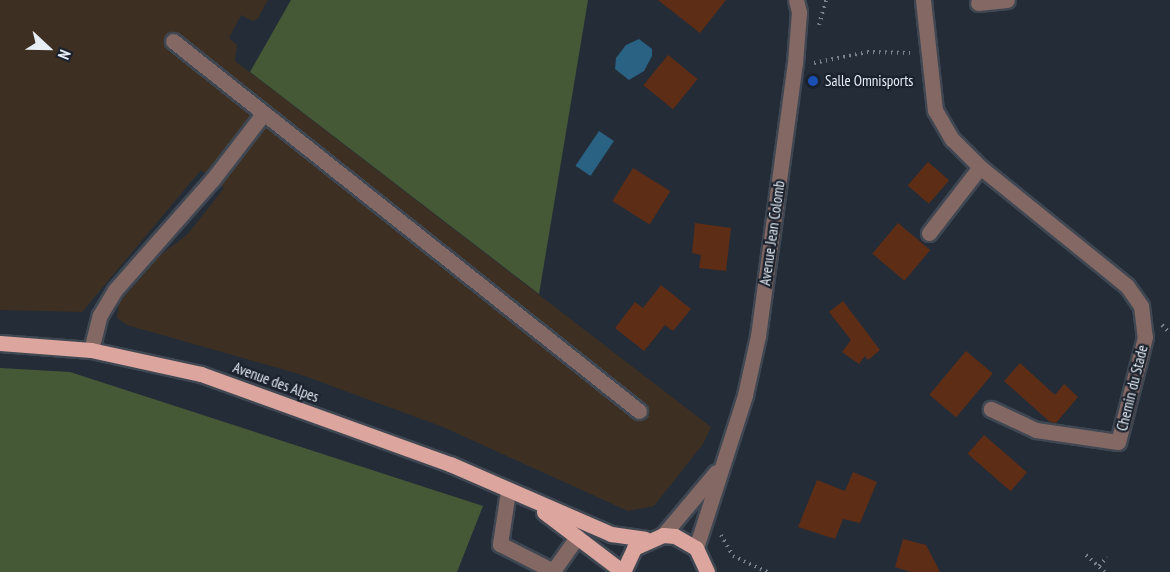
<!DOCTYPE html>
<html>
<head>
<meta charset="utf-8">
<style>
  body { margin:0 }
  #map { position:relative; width:1170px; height:572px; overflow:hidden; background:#242c38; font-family:"PT Sans Narrow",sans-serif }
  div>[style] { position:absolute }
  .industrial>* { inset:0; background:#3d3022 }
  .green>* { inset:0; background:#465936 }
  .water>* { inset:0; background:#2a6283; transform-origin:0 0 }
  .building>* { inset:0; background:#5e2d15; transform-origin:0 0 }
  .path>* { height:4px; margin-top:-2px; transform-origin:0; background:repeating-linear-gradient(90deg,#7a818b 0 1.5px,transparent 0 6px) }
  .roads { filter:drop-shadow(2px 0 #3f4752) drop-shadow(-2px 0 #3f4752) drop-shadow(0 2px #3f4752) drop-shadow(0 -2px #3f4752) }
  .minor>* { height:15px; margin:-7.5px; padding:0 7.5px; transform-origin:7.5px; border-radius:7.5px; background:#846864 }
  .major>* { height:15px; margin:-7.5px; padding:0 7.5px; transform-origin:7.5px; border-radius:7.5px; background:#dca59d }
  .dots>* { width:16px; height:16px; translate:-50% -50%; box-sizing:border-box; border:3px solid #1a222e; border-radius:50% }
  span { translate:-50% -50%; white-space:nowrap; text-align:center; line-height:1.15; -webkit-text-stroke:4.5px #1a222e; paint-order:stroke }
  .poi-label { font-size:15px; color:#e7edf5 }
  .left { translate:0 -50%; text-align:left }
  .street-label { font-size:15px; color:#e7edf5 }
  .north { position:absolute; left:18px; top:18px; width:60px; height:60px; -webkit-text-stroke:4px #1a222e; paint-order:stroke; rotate:112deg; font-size:16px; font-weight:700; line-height:24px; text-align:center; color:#e7edf5 }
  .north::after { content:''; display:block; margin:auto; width:21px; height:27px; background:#e7edf5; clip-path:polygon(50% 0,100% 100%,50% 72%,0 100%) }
</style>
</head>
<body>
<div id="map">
  <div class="industrial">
    <i style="clip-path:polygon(0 0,268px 0,258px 18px,253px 21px,241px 15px,229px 38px,237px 45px,235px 61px,711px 427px,703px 444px,654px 506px,628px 511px,443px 427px,299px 374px,127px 325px,117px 318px,119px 303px,159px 256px,187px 235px,224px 188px,201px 170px,82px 312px,0 310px)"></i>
  </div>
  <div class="green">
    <i style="clip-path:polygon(291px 0,588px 0,539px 294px,250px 72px)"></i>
    <i style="clip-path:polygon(0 368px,70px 372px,483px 506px,457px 572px,0 572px)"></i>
  </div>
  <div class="water">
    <i style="clip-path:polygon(639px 39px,652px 49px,652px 56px,644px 71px,629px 80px,615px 69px,616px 58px,626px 45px)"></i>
    <i style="left:599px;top:131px;width:18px;height:42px;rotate:34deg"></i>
  </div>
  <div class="building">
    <i style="clip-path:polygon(658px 0,726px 0,700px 33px)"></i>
    <i style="left:668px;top:55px;width:38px;height:39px;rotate:39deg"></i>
    <i style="left:928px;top:162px;width:28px;height:31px;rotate:41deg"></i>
    <i style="left:633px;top:168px;width:44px;height:39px;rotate:32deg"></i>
    <i style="clip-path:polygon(695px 223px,731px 228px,726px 271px,699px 268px,701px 255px,692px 253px)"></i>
    <i style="left:898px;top:223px;width:42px;height:40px;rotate:40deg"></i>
    <i style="clip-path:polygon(661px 285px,691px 309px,673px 331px,665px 325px,644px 351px,615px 328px,635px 302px,643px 308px)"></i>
    <i style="clip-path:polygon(843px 301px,880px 350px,868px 360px,865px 356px,859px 364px,842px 352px,851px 340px,829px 312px)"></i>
    <i style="left:966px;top:351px;width:35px;height:57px;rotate:40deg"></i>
    <i style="clip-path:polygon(1020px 363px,1055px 395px,1064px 384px,1078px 397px,1056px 423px,1050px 422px,1004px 381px)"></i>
    <i style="left:984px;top:435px;width:57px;height:25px;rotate:41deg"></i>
    <i style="clip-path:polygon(853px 472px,877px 482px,860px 523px,843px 519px,835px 539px,798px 527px,817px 480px,845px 491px)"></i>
    <i style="clip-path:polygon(903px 539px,926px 545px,940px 572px,911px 572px,895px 567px)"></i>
  </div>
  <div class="path">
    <i style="left:819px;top:25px;width:26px;rotate:-74deg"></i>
    <i style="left:814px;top:63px;width:54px;rotate:-11.7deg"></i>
    <i style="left:867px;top:52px;width:43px;rotate:1.3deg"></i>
    <i style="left:1162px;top:325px;width:11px;rotate:45deg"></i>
    <i style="left:721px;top:535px;width:24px;rotate:60deg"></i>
    <i style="left:733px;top:556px;width:38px;rotate:25deg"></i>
    <i style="left:1086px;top:555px;width:25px;rotate:42deg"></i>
    <i style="left:1099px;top:566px;width:12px;rotate:-48deg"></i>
  </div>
  <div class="roads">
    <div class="minor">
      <i style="left:923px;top:0;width:111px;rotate:83.8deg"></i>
      <i style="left:935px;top:110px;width:34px;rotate:60deg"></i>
      <i style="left:952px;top:139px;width:40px;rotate:45deg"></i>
      <i style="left:980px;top:167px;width:189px;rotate:39deg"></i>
      <i style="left:1127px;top:286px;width:24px;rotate:55deg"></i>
      <i style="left:1141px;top:306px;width:31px;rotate:83deg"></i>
      <i style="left:1145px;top:337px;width:108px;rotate:104.4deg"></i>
      <i style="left:1118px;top:442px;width:83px;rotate:-171.7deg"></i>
      <i style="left:1036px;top:430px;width:50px;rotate:-155deg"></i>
      <i style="left:978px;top:3px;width:29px;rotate:-6deg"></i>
      <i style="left:173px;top:41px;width:595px;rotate:38.45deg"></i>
      <i style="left:929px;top:233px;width:83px;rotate:-52.3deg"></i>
      <i style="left:91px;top:350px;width:36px;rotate:-76deg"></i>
      <i style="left:100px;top:315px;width:29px;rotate:-59deg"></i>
      <i style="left:115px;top:290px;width:148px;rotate:-48.6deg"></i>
      <i style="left:213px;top:179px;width:82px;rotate:-52.4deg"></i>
      <i style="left:508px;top:491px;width:54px;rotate:98.6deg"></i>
      <i style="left:500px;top:544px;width:59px;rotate:27deg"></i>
      <i style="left:553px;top:571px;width:42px;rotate:-54.8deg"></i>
      <i style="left:663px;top:535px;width:82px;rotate:-49.9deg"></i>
      <i style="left:696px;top:548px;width:161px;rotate:-72.2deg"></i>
      <i style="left:745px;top:395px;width:60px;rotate:-77.6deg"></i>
      <i style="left:758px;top:336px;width:275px;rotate:-82.3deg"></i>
      <i style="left:795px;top:63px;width:51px;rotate:-85.5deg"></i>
      <i style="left:799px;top:12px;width:12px;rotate:-104deg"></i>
    </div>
    <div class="major">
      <i style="left:0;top:343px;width:91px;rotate:4.4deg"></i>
      <i style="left:91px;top:350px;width:113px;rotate:12.3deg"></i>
      <i style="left:201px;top:374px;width:265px;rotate:19.9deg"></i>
      <i style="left:450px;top:464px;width:176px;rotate:23.5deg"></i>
      <i style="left:611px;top:534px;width:34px;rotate:8deg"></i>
      <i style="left:544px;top:512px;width:99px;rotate:37.2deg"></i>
      <i style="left:623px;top:572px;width:26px;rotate:-65deg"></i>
      <i style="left:634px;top:548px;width:32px;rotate:-24deg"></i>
      <i style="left:663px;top:535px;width:12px;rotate:5deg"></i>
      <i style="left:675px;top:536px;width:24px;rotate:30deg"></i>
      <i style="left:696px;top:548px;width:26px;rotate:65deg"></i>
    </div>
  </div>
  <div class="dots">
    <i style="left:813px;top:81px;background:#1a4fb4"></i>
  </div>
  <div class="poi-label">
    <span class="left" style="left:825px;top:81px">Salle Omnisports</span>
  </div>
  <div class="street-label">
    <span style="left:772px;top:233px;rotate:-82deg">Avenue Jean Colomb</span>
    <span style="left:276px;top:382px;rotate:20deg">Avenue des Alpes</span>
    <span style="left:1132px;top:388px;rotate:-76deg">Chemin du Stade</span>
  </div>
  <div class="north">N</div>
</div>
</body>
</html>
